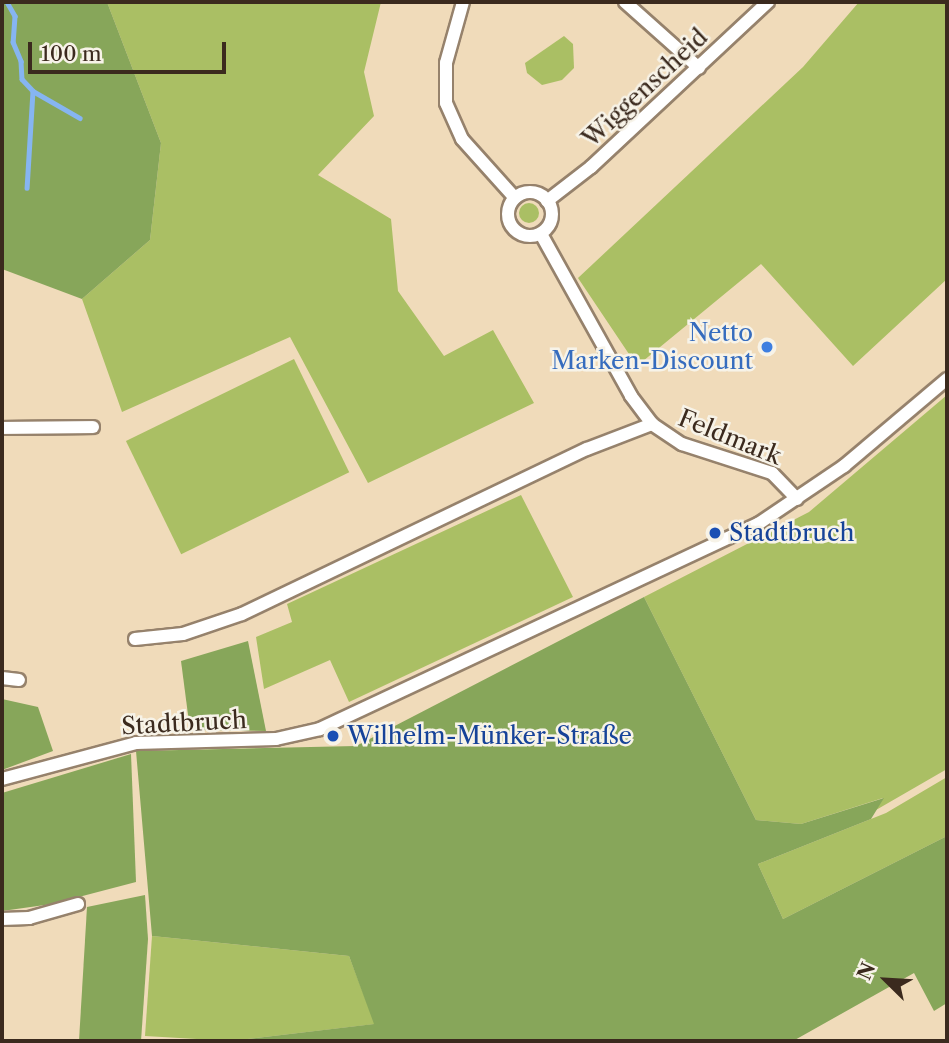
<!DOCTYPE html>
<html>
<head>
<meta charset="utf-8">
<style>
  body { margin:0 }
  #map { position:relative; width:949px; height:1043px; overflow:hidden; background:#f0dbba; font-family:"Libre Caslon Text",serif }
  div>[style] { position:absolute }
  .green>* { inset:0; background:#aabf64; transform-origin:0 0 }
  .round { border-radius:50% }
  .forest>* { inset:0; background:#87a65a }
  .stream>* { height:4.5px; margin:-2.25px; padding:0 2.25px; transform-origin:2.25px; border-radius:2.25px; background:#86b5f1 }
  .roads { filter:drop-shadow(2px 0 #96826c) drop-shadow(-2px 0 #96826c) drop-shadow(0 2px #96826c) drop-shadow(0 -2px #96826c) }
  .minor>* { height:12px; margin:-6px; padding:0 6px; transform-origin:6px; border-radius:6px; background:#fff }
  .minor>.ring { margin:-6px; padding:0; box-sizing:content-box; background:none; border:12px solid #fff; border-radius:50% }
  .dots>* { width:19px; height:19px; translate:-50% -50%; box-sizing:border-box; border:4px solid #f7f3e8; border-radius:50% }
  span { translate:-50% -50%; white-space:nowrap; text-align:center; line-height:1.15; -webkit-text-stroke:5px #f7f3e8; paint-order:stroke }
  .street-label { font-size:24px; color:#3b2a1e }
  .shop-label { font-size:24px; color:#366cbe }
  .right { translate:-100% -50%; text-align:right }
  .transit-label { font-size:24px; color:#164399 }
  .left { translate:0 -50%; text-align:left }
  .frame { position:absolute; inset:0; border:4px solid #3b2a1e; pointer-events:none }
  .north { position:absolute; left:851px; top:945px; width:70px; height:70px; -webkit-text-stroke:5px #f7f3e8; paint-order:stroke; rotate:294deg; font-size:19px; font-weight:700; line-height:28px; text-align:center; color:#3b2a1e }
  .north::after { content:''; display:block; margin:auto; width:24px; height:32px; background:#3b2a1e; clip-path:polygon(50% 0,100% 100%,50% 72%,0 100%) }
  .scale { position:absolute; left:28px; top:42px; width:198px; height:32px; box-sizing:border-box; border:4px solid #3b2a1e; border-top:0; padding-left:9px; font-size:21px; line-height:24px; white-space:nowrap; color:#3b2a1e; -webkit-text-stroke:5px #f7f3e8; paint-order:stroke }
</style>
</head>
<body>
<div id="map">
  <div class="green">
    <i style="clip-path:polygon(107px 2px,381px 2px,364px 72px,374px 116px,318px 175px,391px 219px,398px 291px,444px 356px,493px 330px,534px 403px,368px 483px,290px 337px,122px 412px,82px 299px,150px 240px,161px 143px)"></i>
    <i style="clip-path:polygon(859px 2px,947px 3px,947px 279px,853px 366px,761px 264px,637px 366px,578px 278px,803px 67px)"></i>
    <i style="clip-path:polygon(564px 36px,573px 44px,574px 68px,562px 80px,542px 85px,527px 73px,525px 63px)"></i>
    <i class="round" style="left:519px;top:203px;width:20px;height:20px"></i>
    <i style="left:294px;top:359px;width:126px;height:187px;rotate:64deg"></i>
    <i style="clip-path:polygon(947px 395px,947px 769px,876px 810px,883px 798px,801px 824px,756px 820px,644px 597px,809px 512px)"></i>
    <i style="clip-path:polygon(521px 495px,573px 597px,349px 702px,330px 660px,264px 689px,256px 637px,292px 622px,287px 604px)"></i>
    <i style="clip-path:polygon(947px 777px,947px 836px,783px 919px,758px 864px,886px 813px)"></i>
    <i style="clip-path:polygon(152px 936px,349px 956px,375px 1024px,231px 1041px,145px 1036px)"></i>
  </div>
  <div class="forest">
    <i style="clip-path:polygon(2px 2px,107px 2px,161px 143px,150px 240px,82px 299px,2px 269px)"></i>
    <i style="clip-path:polygon(644px 597px,756px 820px,801px 824px,884px 798px,871px 819px,758px 864px,783px 919px,947px 836px,947px 1003px,934px 1011px,914px 973px,793px 1041px,231px 1041px,374px 1024px,349px 956px,152px 936px,136px 751px,356px 746px)"></i>
    <i style="clip-path:polygon(248px 641px,266px 731px,190px 730px,181px 661px)"></i>
    <i style="clip-path:polygon(2px 699px,38px 707px,53px 751px,2px 770px)"></i>
    <i style="clip-path:polygon(131px 754px,136px 882px,52px 904px,2px 911px,2px 793px)"></i>
    <i style="clip-path:polygon(145px 895px,148px 939px,141px 1041px,79px 1041px,87px 907px)"></i>
  </div>
  <div class="stream">
    <i style="left:7px;top:2px;width:16px;rotate:60deg"></i>
    <i style="left:15px;top:16px;width:26px;rotate:94deg"></i>
    <i style="left:13px;top:42px;width:21px;rotate:67deg"></i>
    <i style="left:21px;top:61px;width:18px;rotate:87deg"></i>
    <i style="left:22px;top:79px;width:16px;rotate:47deg"></i>
    <i style="left:33px;top:91px;width:97px;rotate:93.5deg"></i>
    <i style="left:33px;top:91px;width:54px;rotate:29.9deg"></i>
  </div>
  <div class="roads">
    <div class="minor">
      <i style="left:463px;top:2px;width:63px;rotate:105.6deg"></i>
      <i style="left:446px;top:63px;width:40px;rotate:90deg"></i>
      <i style="left:446px;top:103px;width:39px;rotate:66deg"></i>
      <i style="left:462px;top:139px;width:79px;rotate:48.1deg"></i>
      <i style="left:625px;top:2px;width:99px;rotate:41.7deg"></i>
      <i class="ring" style="left:508px;top:192px;width:32px;height:32px"></i>
      <i style="left:547px;top:201px;width:56px;rotate:-37.7deg"></i>
      <i style="left:591px;top:167px;width:242px;rotate:-43deg"></i>
      <i style="left:541px;top:234px;width:185px;rotate:60.9deg"></i>
      <i style="left:631px;top:396px;width:35px;rotate:53deg"></i>
      <i style="left:652px;top:424px;width:36px;rotate:34deg"></i>
      <i style="left:682px;top:444px;width:95px;rotate:17.9deg"></i>
      <i style="left:772px;top:473px;width:36px;rotate:46deg"></i>
      <i style="left:2px;top:428px;width:91px;rotate:-0.6deg"></i>
      <i style="left:135px;top:639px;width:48px;rotate:-5.9deg"></i>
      <i style="left:183px;top:634px;width:62px;rotate:-18.7deg"></i>
      <i style="left:242px;top:614px;width:382px;rotate:-25.6deg"></i>
      <i style="left:587px;top:449px;width:70px;rotate:-21deg"></i>
      <i style="left:2px;top:678px;width:17px;rotate:7deg"></i>
      <i style="left:2px;top:779px;width:139px;rotate:-15deg"></i>
      <i style="left:136px;top:743px;width:140px;rotate:-1.6deg"></i>
      <i style="left:276px;top:739px;width:45px;rotate:-12.8deg"></i>
      <i style="left:320px;top:729px;width:484px;rotate:-25.1deg"></i>
      <i style="left:758px;top:524px;width:104px;rotate:-34deg"></i>
      <i style="left:844px;top:466px;width:135px;rotate:-40.2deg"></i>
      <i style="left:2px;top:919px;width:27px;rotate:-2deg"></i>
      <i style="left:29px;top:918px;width:51px;rotate:-15.9deg"></i>
    </div>
  </div>
  <div class="dots">
    <i style="left:767px;top:347px;background:#3f7fe0"></i>
    <i style="left:715px;top:533px;background:#1a4fb4"></i>
    <i style="left:333px;top:736px;background:#1a4fb4"></i>
  </div>
  <div class="street-label">
    <span style="left:645px;top:88px;rotate:-43deg">Wiggenscheid</span>
    <span style="left:730px;top:437px;rotate:22deg">Feldmark</span>
    <span style="left:184px;top:723px;rotate:-3deg">Stadtbruch</span>
  </div>
  <div class="shop-label">
    <span class="right" style="left:753px;top:347px">Netto<br>Marken-Discount</span>
  </div>
  <div class="transit-label">
    <span class="left" style="left:729px;top:533px">Stadtbruch</span>
    <span class="left" style="left:347px;top:736px">Wilhelm-Münker-Straße</span>
  </div>
  <div class="frame"></div>
  <div class="north">N</div>
  <div class="scale">100 m</div>
</div>
</body>
</html>
